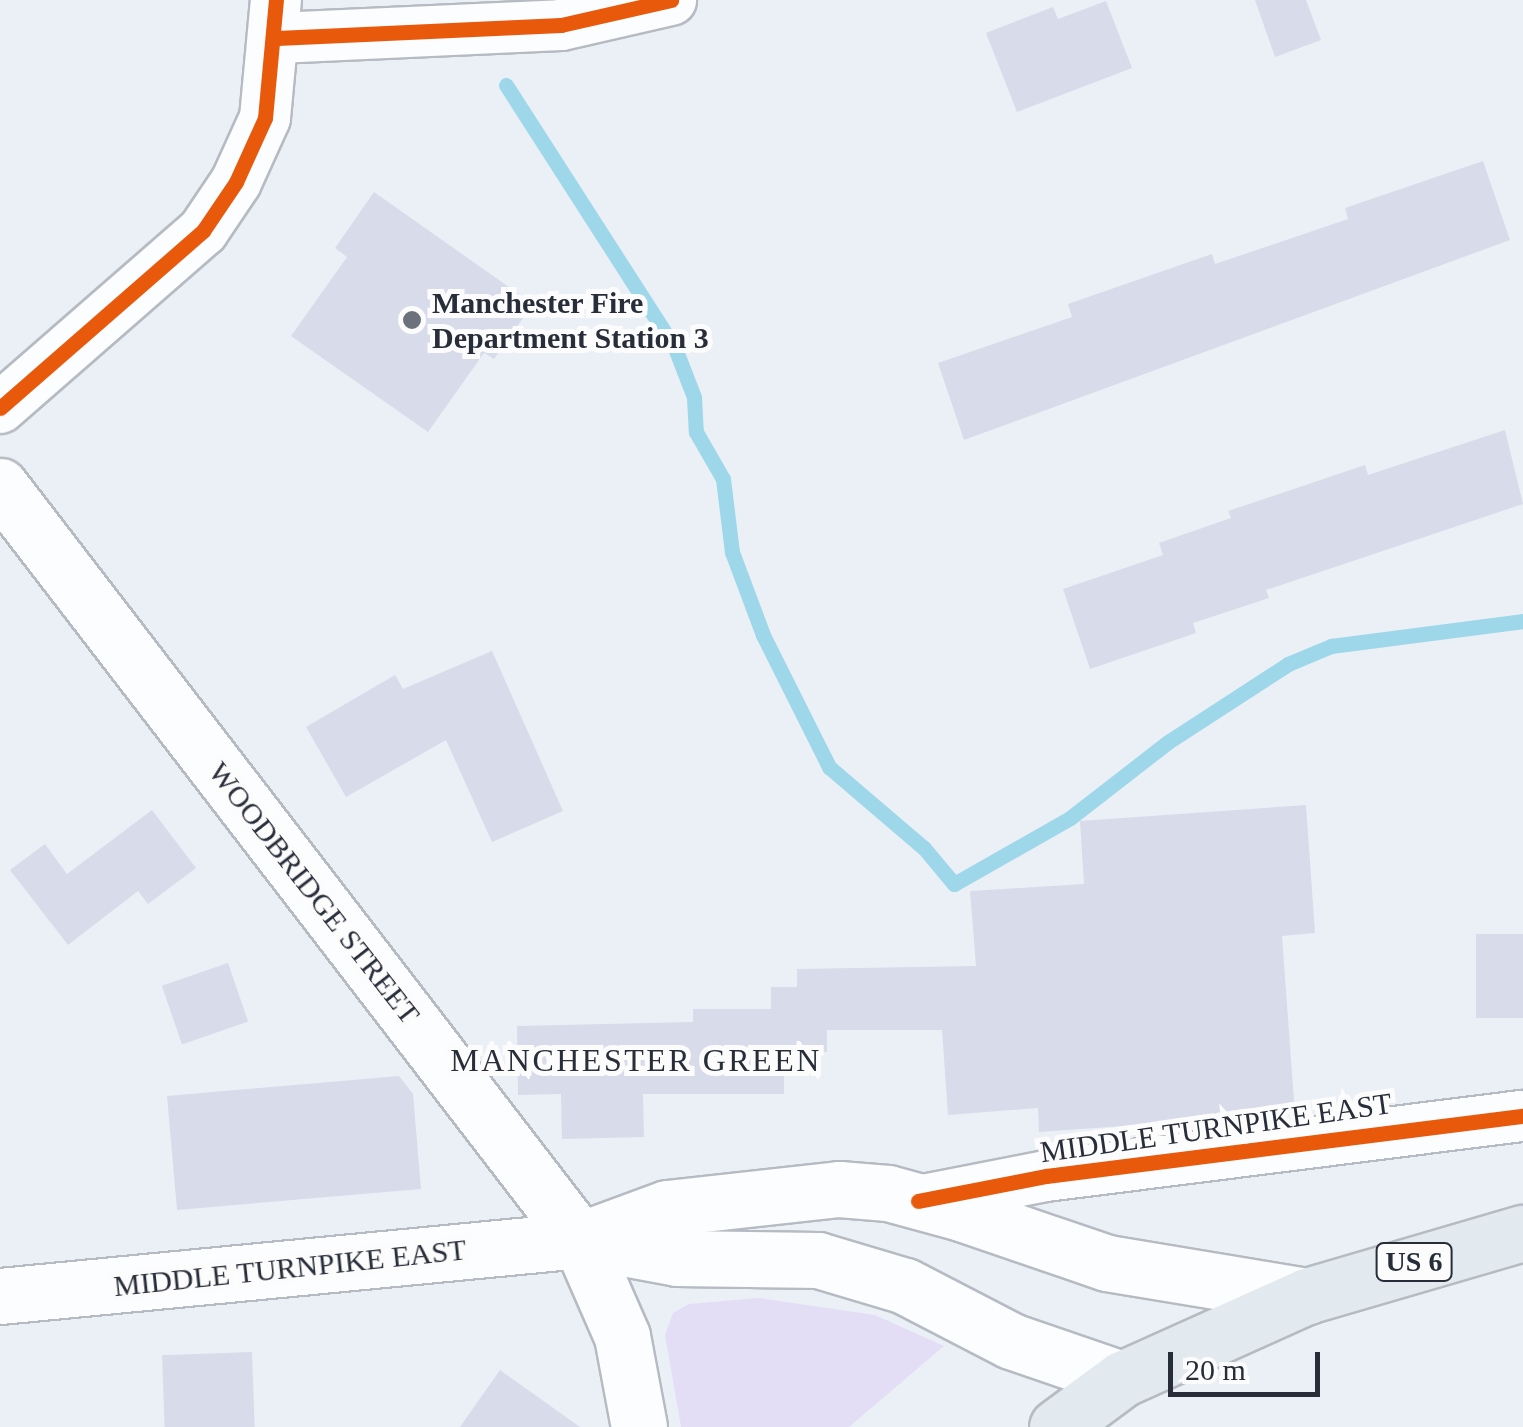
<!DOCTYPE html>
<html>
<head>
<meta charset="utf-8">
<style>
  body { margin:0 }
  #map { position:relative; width:1523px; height:1427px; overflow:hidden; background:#ebf0f6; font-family:Georgia,serif }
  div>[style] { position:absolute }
  .green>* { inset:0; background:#e3ddf6 }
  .stream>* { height:15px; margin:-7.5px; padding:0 7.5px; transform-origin:7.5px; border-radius:7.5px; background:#9dd7e9 }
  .building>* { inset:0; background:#d8dbe9; transform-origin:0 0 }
  .roads { filter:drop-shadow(2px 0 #b6bbc3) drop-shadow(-2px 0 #b6bbc3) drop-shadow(0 2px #b6bbc3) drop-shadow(0 -2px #b6bbc3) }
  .minor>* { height:50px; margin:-25px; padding:0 25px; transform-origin:25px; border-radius:25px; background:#fcfdfe }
  .secondary>* { height:55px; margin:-27.5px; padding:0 27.5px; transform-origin:27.5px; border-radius:27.5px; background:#fcfdfe }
  .primary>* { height:55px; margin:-27.5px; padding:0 27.5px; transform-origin:27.5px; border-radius:27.5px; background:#e2eaf0 }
  .cycleway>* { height:15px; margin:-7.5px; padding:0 7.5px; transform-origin:7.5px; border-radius:7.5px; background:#e8590c }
  .dots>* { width:28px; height:28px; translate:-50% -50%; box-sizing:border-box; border:5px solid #fcfcfc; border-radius:50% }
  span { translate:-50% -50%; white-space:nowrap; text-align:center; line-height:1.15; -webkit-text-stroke:10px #fcfcfc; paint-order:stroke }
  .shield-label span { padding:2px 8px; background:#fcfcfc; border:2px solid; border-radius:8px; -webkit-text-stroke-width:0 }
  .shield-label { font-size:28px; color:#272e39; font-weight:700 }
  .poi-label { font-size:30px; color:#272e39; font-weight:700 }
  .left { translate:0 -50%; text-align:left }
  .street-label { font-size:30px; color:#272e39 }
  .neighbourhood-label { font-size:32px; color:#272e39; letter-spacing:2.5px }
  .scale { position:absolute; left:1168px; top:1352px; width:152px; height:45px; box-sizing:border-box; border:5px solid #272e39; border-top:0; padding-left:12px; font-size:30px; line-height:35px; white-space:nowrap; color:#272e39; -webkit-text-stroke:8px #fcfcfc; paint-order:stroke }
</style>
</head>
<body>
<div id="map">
  <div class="green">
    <i style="clip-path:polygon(758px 1298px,875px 1315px,944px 1346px,849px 1427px,681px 1427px,665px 1335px,673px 1313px,689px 1304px)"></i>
  </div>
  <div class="stream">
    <i style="left:506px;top:85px;width:313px;rotate:57.3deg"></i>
    <i style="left:675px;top:348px;width:53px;rotate:68.8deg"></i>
    <i style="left:694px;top:397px;width:35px;rotate:87deg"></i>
    <i style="left:696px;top:432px;width:54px;rotate:60.1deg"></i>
    <i style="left:723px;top:479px;width:74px;rotate:83deg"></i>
    <i style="left:732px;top:552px;width:89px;rotate:69.5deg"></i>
    <i style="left:763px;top:635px;width:148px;rotate:63.4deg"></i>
    <i style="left:829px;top:767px;width:125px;rotate:40.5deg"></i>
    <i style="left:924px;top:848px;width:47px;rotate:50.2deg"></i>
    <i style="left:954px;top:884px;width:133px;rotate:-29.6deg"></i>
    <i style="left:1070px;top:818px;width:124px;rotate:-37.8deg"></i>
    <i style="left:1168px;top:742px;width:143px;rotate:-33deg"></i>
    <i style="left:1288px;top:664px;width:47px;rotate:-22.7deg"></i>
    <i style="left:1331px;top:646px;width:194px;rotate:-7.4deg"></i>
  </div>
  <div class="building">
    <i style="clip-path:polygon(1255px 0,1306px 0,1321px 40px,1275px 57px)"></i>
    <i style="clip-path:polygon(1106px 1px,1132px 68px,1017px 112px,986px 33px,1053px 7px,1058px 19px)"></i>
    <i style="clip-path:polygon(1483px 161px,1510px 240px,964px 440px,938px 363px,1072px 317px,1068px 304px,1212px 254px,1215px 264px,1348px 219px,1345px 208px)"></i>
    <i style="clip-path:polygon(374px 192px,533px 304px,494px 359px,484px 353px,428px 432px,291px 336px,347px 257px,335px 248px)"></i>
    <i style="clip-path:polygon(1505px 430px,1523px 504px,1266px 590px,1269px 598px,1193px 623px,1196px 633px,1090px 669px,1063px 589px,1163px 555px,1159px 543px,1231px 518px,1228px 511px,1365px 465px,1368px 475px)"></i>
    <i style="clip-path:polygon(492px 651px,563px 811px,492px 842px,446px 740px,346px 797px,306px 727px,395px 675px,403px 689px)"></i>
    <i style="clip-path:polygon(1306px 805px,1315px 933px,1282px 936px,1295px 1114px,1039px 1132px,1038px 1108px,948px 1115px,942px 1030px,827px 1030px,827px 1052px,784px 1052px,784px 1094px,643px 1094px,644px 1137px,562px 1139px,561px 1094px,518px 1095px,517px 1026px,693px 1022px,693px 1009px,771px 1009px,771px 987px,797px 987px,797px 969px,976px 966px,970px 891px,1084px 884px,1080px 821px)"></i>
    <i style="clip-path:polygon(152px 810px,196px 868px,148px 904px,138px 891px,68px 945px,10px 870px,45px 844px,67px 874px)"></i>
    <i style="left:1523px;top:934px;width:84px;height:47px;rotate:90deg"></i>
    <i style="left:228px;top:963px;width:62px;height:70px;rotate:71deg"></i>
    <i style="clip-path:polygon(399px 1076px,413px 1094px,421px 1189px,177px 1210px,167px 1096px)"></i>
    <i style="left:252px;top:1352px;width:75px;height:90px;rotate:88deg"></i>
    <i style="clip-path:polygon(500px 1370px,580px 1427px,460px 1427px)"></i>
  </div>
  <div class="roads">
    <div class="minor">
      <i style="left:277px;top:38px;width:284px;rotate:-2.6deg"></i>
      <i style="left:561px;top:25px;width:113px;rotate:-12.8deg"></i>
      <i style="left:0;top:408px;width:269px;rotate:-41.1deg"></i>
      <i style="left:203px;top:231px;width:59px;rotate:-56deg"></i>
      <i style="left:236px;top:182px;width:70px;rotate:-65.6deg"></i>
      <i style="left:265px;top:118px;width:119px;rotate:-84.7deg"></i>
      <i style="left:918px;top:1201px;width:130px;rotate:-11.1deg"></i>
      <i style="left:1046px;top:1176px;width:481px;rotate:-7.2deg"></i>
    </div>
    <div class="secondary">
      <i style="left:0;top:486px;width:951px;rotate:52.43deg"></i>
      <i style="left:580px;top:1240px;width:105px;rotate:66.4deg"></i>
      <i style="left:622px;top:1336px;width:93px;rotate:79.4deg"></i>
      <i style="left:580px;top:1240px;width:99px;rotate:10.5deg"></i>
      <i style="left:677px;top:1258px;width:141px;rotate:0.8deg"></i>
      <i style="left:818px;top:1260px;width:91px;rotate:16.6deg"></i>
      <i style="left:905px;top:1286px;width:119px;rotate:27.4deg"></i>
      <i style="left:1011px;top:1341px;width:117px;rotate:18.9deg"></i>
      <i style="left:0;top:1296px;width:583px;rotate:-5.51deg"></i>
      <i style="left:580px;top:1240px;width:93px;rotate:-20.2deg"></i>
      <i style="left:667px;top:1208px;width:173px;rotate:-6.3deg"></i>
      <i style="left:839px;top:1189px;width:49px;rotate:4.7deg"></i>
      <i style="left:888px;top:1193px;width:76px;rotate:15.3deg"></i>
      <i style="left:961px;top:1213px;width:154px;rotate:18.9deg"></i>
      <i style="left:1107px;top:1263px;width:203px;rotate:9.4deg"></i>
    </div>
    <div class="primary">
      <i style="left:1057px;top:1427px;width:81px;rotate:-36.4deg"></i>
      <i style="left:1122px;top:1379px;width:203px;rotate:-24.2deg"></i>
      <i style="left:1307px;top:1296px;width:225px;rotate:-16.3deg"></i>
    </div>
  </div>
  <div class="cycleway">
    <i style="left:277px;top:38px;width:284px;rotate:-2.6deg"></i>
    <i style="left:561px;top:25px;width:113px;rotate:-12.8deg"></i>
    <i style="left:0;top:408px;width:269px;rotate:-41.1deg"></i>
    <i style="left:203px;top:231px;width:59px;rotate:-56deg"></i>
    <i style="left:236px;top:182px;width:70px;rotate:-65.6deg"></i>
    <i style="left:265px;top:118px;width:119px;rotate:-84.7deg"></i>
    <i style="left:918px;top:1201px;width:130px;rotate:-11.1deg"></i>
    <i style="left:1046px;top:1176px;width:481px;rotate:-7.2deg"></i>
  </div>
  <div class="dots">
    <i style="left:412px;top:320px;background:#6c727b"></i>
  </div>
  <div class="shield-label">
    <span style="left:1414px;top:1262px">US 6</span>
  </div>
  <div class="poi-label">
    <span class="left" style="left:432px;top:320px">Manchester Fire<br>Department Station 3</span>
  </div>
  <div class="street-label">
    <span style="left:314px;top:893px;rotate:52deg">WOODBRIDGE STREET</span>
    <span style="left:1216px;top:1128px;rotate:-8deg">MIDDLE TURNPIKE EAST</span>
    <span style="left:290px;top:1268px;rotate:-6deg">MIDDLE TURNPIKE EAST</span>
  </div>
  <div class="neighbourhood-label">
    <span style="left:636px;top:1060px">MANCHESTER GREEN</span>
  </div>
  <div class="scale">20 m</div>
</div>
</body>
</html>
